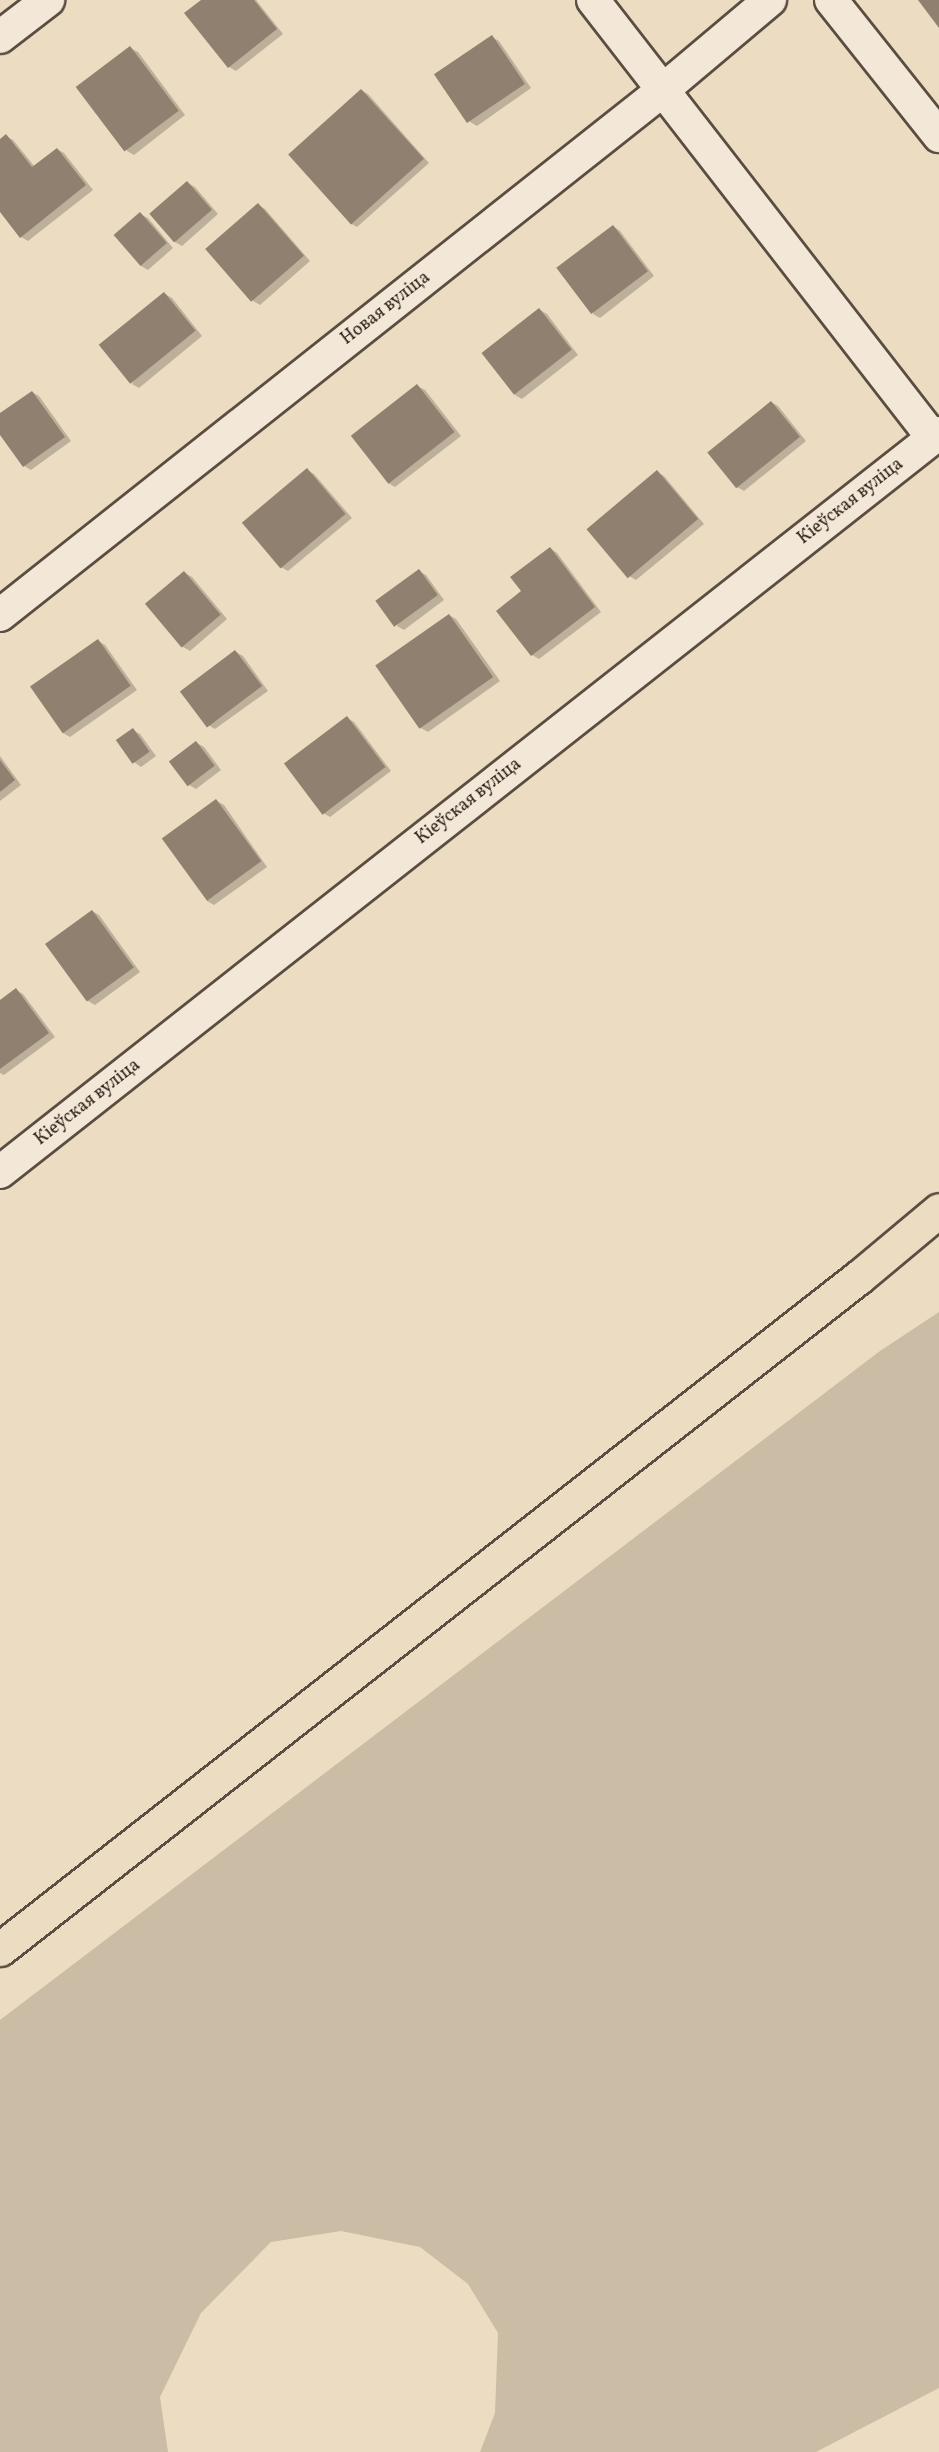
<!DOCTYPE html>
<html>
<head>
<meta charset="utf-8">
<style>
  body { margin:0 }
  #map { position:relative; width:939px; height:2452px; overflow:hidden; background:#ecdcc2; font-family:Vollkorn,serif }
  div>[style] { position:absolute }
  .green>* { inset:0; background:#cbbca5 }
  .shadow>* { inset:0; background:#0003 }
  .building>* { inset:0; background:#8f806f; transform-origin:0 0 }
  .roads { filter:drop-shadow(2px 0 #5a4d41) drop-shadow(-2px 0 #5a4d41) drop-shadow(0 2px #5a4d41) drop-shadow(0 -2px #5a4d41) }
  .street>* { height:32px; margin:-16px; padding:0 16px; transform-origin:16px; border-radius:16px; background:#f3e8d7 }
  .primary>* { height:33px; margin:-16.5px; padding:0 16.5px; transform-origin:16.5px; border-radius:16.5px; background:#ecdcc2 }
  span { translate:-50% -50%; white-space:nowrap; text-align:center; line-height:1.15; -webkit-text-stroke:5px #f3e8d7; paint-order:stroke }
  .street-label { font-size:18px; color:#2a1d16 }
</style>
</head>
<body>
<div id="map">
  <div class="green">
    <i style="clip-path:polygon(939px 1312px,939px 2388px,816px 2452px,480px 2452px,495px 2413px,498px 2333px,468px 2284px,420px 2247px,341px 2231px,271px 2242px,201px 2313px,160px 2397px,168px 2452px,0 2452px,0 2020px,880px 1351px)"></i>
  </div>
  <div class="shadow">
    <i style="clip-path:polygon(203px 0,256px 0,283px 34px,236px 71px,229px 67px,186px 13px)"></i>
    <i style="clip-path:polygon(492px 37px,499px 41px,531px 88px,477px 126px,470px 122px)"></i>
    <i style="clip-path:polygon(130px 48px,138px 52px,185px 115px,134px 155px,127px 151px)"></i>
    <i style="clip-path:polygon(361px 90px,368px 94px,429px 163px,357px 227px,350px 223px,289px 155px)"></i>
    <i style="clip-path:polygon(6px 136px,13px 140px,35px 167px,57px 149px,64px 153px,93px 190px,28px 241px,21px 237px,0 210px,0 141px)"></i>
    <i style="clip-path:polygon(188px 183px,195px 187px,218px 214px,182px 246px,175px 242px)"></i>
    <i style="clip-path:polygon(258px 205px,265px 209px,310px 261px,260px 305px,253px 301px)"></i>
    <i style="clip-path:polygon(140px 214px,148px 218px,173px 248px,148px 270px,141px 266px)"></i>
    <i style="clip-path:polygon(613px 226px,620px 231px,654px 276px,600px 318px,593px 314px)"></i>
    <i style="clip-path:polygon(165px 294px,172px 298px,202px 336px,139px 388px,132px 384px)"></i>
    <i style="clip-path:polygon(540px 310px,547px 314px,578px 355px,522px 399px,515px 395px)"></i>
    <i style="clip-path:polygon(417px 386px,425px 390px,461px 436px,395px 487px,388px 483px)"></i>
    <i style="clip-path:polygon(32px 392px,39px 396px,71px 441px,31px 470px,24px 466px,0 432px,0 415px)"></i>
    <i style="clip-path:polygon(771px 402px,778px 406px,806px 441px,744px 491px,737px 487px)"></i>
    <i style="clip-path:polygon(307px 470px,314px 474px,352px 518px,288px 571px,281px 567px)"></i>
    <i style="clip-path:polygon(657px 472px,664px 476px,704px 524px,636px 580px,629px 576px)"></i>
    <i style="clip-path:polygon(550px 548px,557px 553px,601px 612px,539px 659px,532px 655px,523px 592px)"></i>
    <i style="clip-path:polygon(419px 571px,426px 575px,444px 600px,404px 630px,397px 626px)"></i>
    <i style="clip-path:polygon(185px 573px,192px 577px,227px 619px,190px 651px,183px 647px)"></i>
    <i style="clip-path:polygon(449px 615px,456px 619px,500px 681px,428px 732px,421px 728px)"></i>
    <i style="clip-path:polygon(98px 641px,105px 645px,137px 690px,70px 737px,63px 733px)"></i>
    <i style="clip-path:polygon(236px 652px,243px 656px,268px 691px,215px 729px,208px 725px)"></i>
    <i style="clip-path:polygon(347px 718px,354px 722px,391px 771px,330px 817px,323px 813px,286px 764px)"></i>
    <i style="clip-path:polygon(133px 730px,140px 734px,156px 756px,141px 767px,134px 762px)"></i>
    <i style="clip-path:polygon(197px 743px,204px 747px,221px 770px,196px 789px,189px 785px,172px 762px)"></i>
    <i style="clip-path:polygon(0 756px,21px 785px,0 801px)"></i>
    <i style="clip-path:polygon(217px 801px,224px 805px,267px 867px,214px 905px,207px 901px)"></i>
    <i style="clip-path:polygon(92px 911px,99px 915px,140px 972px,95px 1005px,88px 1001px)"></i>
    <i style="clip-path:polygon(16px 990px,23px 994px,55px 1037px,4px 1075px,0 1073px,0 1001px)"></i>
  </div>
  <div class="building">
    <i style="clip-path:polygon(201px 0,254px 0,277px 29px,228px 68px,184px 13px)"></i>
    <i style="clip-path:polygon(918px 0,939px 0,939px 28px)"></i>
    <i style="left:492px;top:35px;width:59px;height:70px;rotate:56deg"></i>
    <i style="left:130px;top:46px;width:81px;height:68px;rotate:53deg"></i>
    <i style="left:361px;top:89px;width:94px;height:98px;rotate:48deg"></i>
    <i style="clip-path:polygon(6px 134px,32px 167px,57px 148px,86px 185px,20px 238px,0 212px,0 139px)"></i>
    <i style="left:187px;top:181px;width:38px;height:50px;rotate:49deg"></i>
    <i style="left:258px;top:203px;width:70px;height:70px;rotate:49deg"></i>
    <i style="left:140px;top:212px;width:41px;height:35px;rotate:49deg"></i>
    <i style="left:613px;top:225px;width:58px;height:71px;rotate:53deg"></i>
    <i style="left:164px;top:292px;width:50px;height:84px;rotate:51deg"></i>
    <i style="left:539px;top:308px;width:53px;height:73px;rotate:52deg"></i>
    <i style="left:417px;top:384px;width:61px;height:84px;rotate:52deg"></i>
    <i style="clip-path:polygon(32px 391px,65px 437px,23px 467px,0 435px,0 413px)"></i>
    <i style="left:771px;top:401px;width:46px;height:82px;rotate:51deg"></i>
    <i style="left:307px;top:468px;width:60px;height:85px;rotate:50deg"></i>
    <i style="left:657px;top:470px;width:64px;height:92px;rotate:50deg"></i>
    <i style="clip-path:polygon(550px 547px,595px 607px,531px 656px,496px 611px,521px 591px,510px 577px)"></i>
    <i style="left:419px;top:569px;width:32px;height:54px;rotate:54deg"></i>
    <i style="left:184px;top:571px;width:57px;height:51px;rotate:50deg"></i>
    <i style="left:449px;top:614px;width:77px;height:90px;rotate:55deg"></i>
    <i style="left:98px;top:639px;width:57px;height:83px;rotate:55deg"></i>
    <i style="left:235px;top:650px;width:45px;height:69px;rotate:53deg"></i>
    <i style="left:347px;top:716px;width:64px;height:79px;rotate:53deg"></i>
    <i style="left:133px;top:728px;width:29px;height:21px;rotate:55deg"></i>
    <i style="left:196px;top:741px;width:31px;height:34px;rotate:53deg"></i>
    <i style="clip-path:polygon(0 760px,15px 780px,0 792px)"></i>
    <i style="left:216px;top:799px;width:77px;height:67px;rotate:54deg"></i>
    <i style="left:92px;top:910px;width:71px;height:58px;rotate:54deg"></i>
    <i style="clip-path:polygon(16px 988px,49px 1033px,0 1069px,0 1000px)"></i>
  </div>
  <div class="roads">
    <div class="street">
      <i style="left:593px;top:0;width:554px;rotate:52.18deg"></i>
      <i style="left:831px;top:0;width:174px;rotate:51.5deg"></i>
      <i style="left:0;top:37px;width:61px;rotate:-37.6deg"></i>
      <i style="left:0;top:615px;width:846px;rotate:-38.37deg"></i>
      <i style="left:663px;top:90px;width:140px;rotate:-40.1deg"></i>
      <i style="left:0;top:1172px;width:1195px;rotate:-38.2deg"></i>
    </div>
    <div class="primary">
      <i style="left:0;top:1949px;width:1091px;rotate:-38.04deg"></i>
      <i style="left:859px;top:1277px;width:104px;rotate:-39.9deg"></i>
    </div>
  </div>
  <div class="street-label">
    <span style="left:386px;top:309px;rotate:-38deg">Новая вуліца</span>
    <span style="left:851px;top:502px;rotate:-38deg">Кіеўская вуліца</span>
    <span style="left:469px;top:802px;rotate:-38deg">Кіеўская вуліца</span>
    <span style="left:88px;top:1103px;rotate:-38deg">Кіеўская вуліца</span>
  </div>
</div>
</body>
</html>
